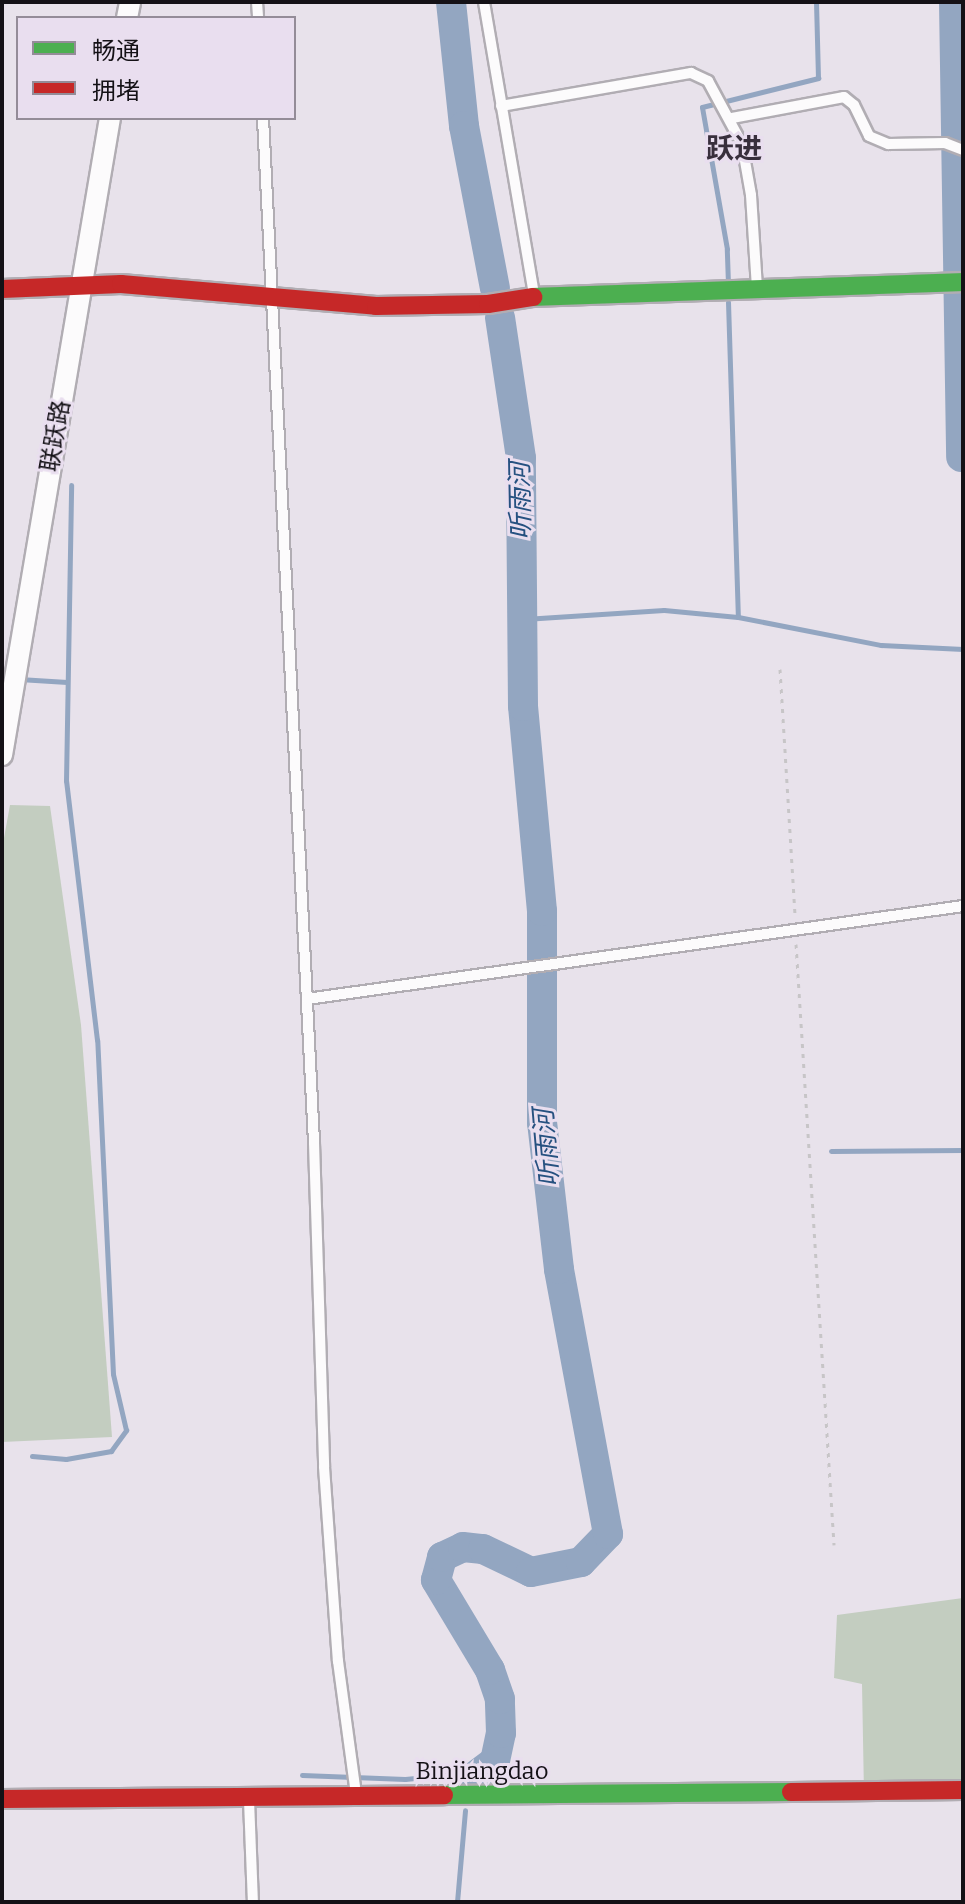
<!DOCTYPE html>
<html>
<head>
<meta charset="utf-8">
<style>
  body { margin:0 }
  #map { position:relative; width:965px; height:1904px; overflow:hidden; background:#e8e2eb; font-family:Bitter,"Noto Sans SC",serif }
  div>[style] { position:absolute }
  .green>* { inset:0; background:#c3cdc0 }
  .stream>* { height:5px; margin:-2.5px; padding:0 2.5px; transform-origin:2.5px; border-radius:2.5px; background:#93a6c1 }
  .river>* { height:30px; margin:-15px; padding:0 15px; transform-origin:15px; border-radius:15px; background:#93a6c1 }
  .path>* { height:3px; margin-top:-1.5px; transform-origin:0; background:repeating-linear-gradient(90deg,#c7c5c7 0 4px,transparent 0 10px) }
  .roads { filter:drop-shadow(2px 0 #b1adb3) drop-shadow(-2px 0 #b1adb3) drop-shadow(0 2px #b1adb3) drop-shadow(0 -2px #b1adb3) }
  .lane>* { height:10px; margin:-5px; padding:0 5px; transform-origin:5px; border-radius:5px; background:#fcfbfc }
  .street>* { height:20px; margin:-10px; padding:0 10px; transform-origin:10px; border-radius:10px; background:#fcfbfc }
  .fast>* { height:18px; margin:-9px; padding:0 9px; transform-origin:9px; border-radius:9px; background:#4caf50 }
  .jam>* { height:18px; margin:-9px; padding:0 9px; transform-origin:9px; border-radius:9px; background:#c62828 }
  span { translate:-50% -50%; white-space:nowrap; text-align:center; line-height:1.15; -webkit-text-stroke:6px #e9deef; paint-order:stroke }
  .street-label { font-size:24px; color:#141116 }
  .water-label { font-size:26px; color:#265180; font-style:italic }
  .quarter-label { font-size:28px; color:#382f3c; font-weight:700 }
  .frame { position:absolute; inset:0; border:4px solid #141116; pointer-events:none }
  .legend { position:absolute; left:16px; top:16px; width:280px; height:104px; box-sizing:border-box; background:#e9deef; border:2px solid #948c98; margin:0; padding:10px 14px; list-style:none; font-size:24px; color:#141116 }
  .legend li { display:flex; align-items:center; gap:16px; height:40px }
  .legend b { width:40px; border:2px solid #948c98 }
</style>
</head>
<body>
<div id="map">
  <div class="green">
    <i style="clip-path:polygon(10px 805px,50px 806px,81px 1025px,112px 1437px,2px 1442px,2px 849px)"></i>
    <i style="clip-path:polygon(963px 1598px,963px 1790px,864px 1794px,862px 1684px,834px 1678px,837px 1615px)"></i>
  </div>
  <div class="stream">
    <i style="left:728px;top:284px;width:35px;rotate:-92deg"></i>
    <i style="left:727px;top:249px;width:144px;rotate:-100deg"></i>
    <i style="left:702px;top:107px;width:120px;rotate:-14deg"></i>
    <i style="left:818px;top:78px;width:76px;rotate:-91.5deg"></i>
    <i style="left:728px;top:302px;width:315px;rotate:88.2deg"></i>
    <i style="left:963px;top:454px;width:31px;rotate:90deg"></i>
    <i style="left:524px;top:619px;width:140px;rotate:-3.7deg"></i>
    <i style="left:664px;top:610px;width:74px;rotate:5.4deg"></i>
    <i style="left:738px;top:617px;width:146px;rotate:11.1deg"></i>
    <i style="left:881px;top:645px;width:82px;rotate:2.8deg"></i>
    <i style="left:19px;top:679px;width:48px;rotate:3.6deg"></i>
    <i style="left:831px;top:1151px;width:132px;rotate:-0.4deg"></i>
    <i style="left:32px;top:1456px;width:34px;rotate:5deg"></i>
    <i style="left:66px;top:1459px;width:46px;rotate:-10.1deg"></i>
    <i style="left:111px;top:1451px;width:26px;rotate:-54deg"></i>
    <i style="left:126px;top:1430px;width:57px;rotate:-103.1deg"></i>
    <i style="left:113px;top:1374px;width:334px;rotate:-92.7deg"></i>
    <i style="left:97px;top:1040px;width:261px;rotate:-96.8deg"></i>
    <i style="left:66px;top:781px;width:296px;rotate:-89deg"></i>
    <i style="left:302px;top:1775px;width:103px;rotate:2.2deg"></i>
    <i style="left:405px;top:1779px;width:73px;rotate:-5.5deg"></i>
    <i style="left:457px;top:1902px;width:92px;rotate:-85deg"></i>
  </div>
  <div class="river">
    <i style="left:451px;top:2px;width:125px;rotate:84deg"></i>
    <i style="left:464px;top:126px;width:165px;rotate:79.2deg"></i>
    <i style="left:954px;top:2px;width:455px;rotate:89.1deg"></i>
    <i style="left:467px;top:1782px;width:35px;rotate:-37deg"></i>
    <i style="left:495px;top:1761px;width:29px;rotate:-78deg"></i>
    <i style="left:501px;top:1733px;width:34px;rotate:-92deg"></i>
    <i style="left:500px;top:1699px;width:31px;rotate:-109deg"></i>
    <i style="left:490px;top:1670px;width:105px;rotate:-121deg"></i>
    <i style="left:436px;top:1580px;width:24px;rotate:-75deg"></i>
    <i style="left:442px;top:1557px;width:23px;rotate:-25deg"></i>
    <i style="left:463px;top:1547px;width:20px;rotate:6deg"></i>
    <i style="left:483px;top:1549px;width:53px;rotate:25.6deg"></i>
    <i style="left:531px;top:1572px;width:51px;rotate:-11.3deg"></i>
    <i style="left:581px;top:1562px;width:39px;rotate:-46deg"></i>
    <i style="left:608px;top:1534px;width:269px;rotate:-100.5deg"></i>
    <i style="left:559px;top:1269px;width:147px;rotate:-96.6deg"></i>
    <i style="left:542px;top:1123px;width:212px;rotate:-90deg"></i>
    <i style="left:542px;top:911px;width:206px;rotate:-95.3deg"></i>
    <i style="left:523px;top:706px;width:248px;rotate:-90.5deg"></i>
    <i style="left:521px;top:458px;width:142px;rotate:-98.5deg"></i>
  </div>
  <div class="path">
    <i style="left:780px;top:669px;width:247px;rotate:86.5deg"></i>
    <i style="left:796px;top:944px;width:602px;rotate:86.38deg"></i>
  </div>
  <div class="roads">
    <div class="lane">
      <i style="left:257px;top:2px;width:16px;rotate:86deg"></i>
      <i style="left:484px;top:2px;width:298px;rotate:80.3deg"></i>
      <i style="left:501px;top:106px;width:193px;rotate:-9.9deg"></i>
      <i style="left:691px;top:73px;width:19px;rotate:25deg"></i>
      <i style="left:708px;top:81px;width:72px;rotate:61.6deg"></i>
      <i style="left:742px;top:144px;width:52px;rotate:80deg"></i>
      <i style="left:751px;top:195px;width:94px;rotate:86.3deg"></i>
      <i style="left:263px;top:118px;width:1026px;rotate:87.15deg"></i>
      <i style="left:314px;top:1143px;width:324px;rotate:88.2deg"></i>
      <i style="left:324px;top:1467px;width:195px;rotate:85.9deg"></i>
      <i style="left:338px;top:1661px;width:135px;rotate:82.3deg"></i>
      <i style="left:732px;top:118px;width:114px;rotate:-10.6deg"></i>
      <i style="left:844px;top:97px;width:13px;rotate:39deg"></i>
      <i style="left:854px;top:105px;width:34px;rotate:64deg"></i>
      <i style="left:869px;top:136px;width:21px;rotate:23deg"></i>
      <i style="left:888px;top:144px;width:57px;rotate:-1deg"></i>
      <i style="left:945px;top:143px;width:19px;rotate:21deg"></i>
      <i style="left:307px;top:999px;width:663px;rotate:-8.07deg"></i>
      <i style="left:249px;top:1800px;width:102px;rotate:87.8deg"></i>
    </div>
    <div class="street">
      <i style="left:127px;top:18px;width:16px;rotate:-79deg"></i>
      <i style="left:2px;top:755px;width:646px;rotate:-80.38deg"></i>
    </div>
    <div class="fast">
      <i style="left:533px;top:297px;width:430px;rotate:-2deg"></i>
      <i style="left:444px;top:1795px;width:347px;rotate:-0.5deg"></i>
    </div>
    <div class="jam">
      <i style="left:2px;top:289px;width:119px;rotate:-2.4deg"></i>
      <i style="left:121px;top:284px;width:256px;rotate:4.9deg"></i>
      <i style="left:376px;top:306px;width:112px;rotate:-1deg"></i>
      <i style="left:488px;top:304px;width:46px;rotate:-8.8deg"></i>
      <i style="left:791px;top:1792px;width:172px;rotate:-0.7deg"></i>
      <i style="left:2px;top:1799px;width:442px;rotate:-0.5deg"></i>
    </div>
  </div>
  <div class="street-label">
    <span style="left:56px;top:436px;rotate:-80deg">联跃路</span>
    <span style="left:482px;top:1772px">Binjiangdao</span>
  </div>
  <div class="water-label">
    <span style="left:521px;top:501px;rotate:-91deg">听雨河</span>
    <span style="left:547px;top:1148px;rotate:-95deg">听雨河</span>
  </div>
  <div class="quarter-label">
    <span style="left:734px;top:149px">跃进</span>
  </div>
  <div class="frame"></div>
  <ul class="legend">
  <li><b style="height:10px;background:#4caf50"></b>畅通</li>
  <li><b style="height:10px;background:#c62828"></b>拥堵</li>
  </ul>
</div>
</body>
</html>
